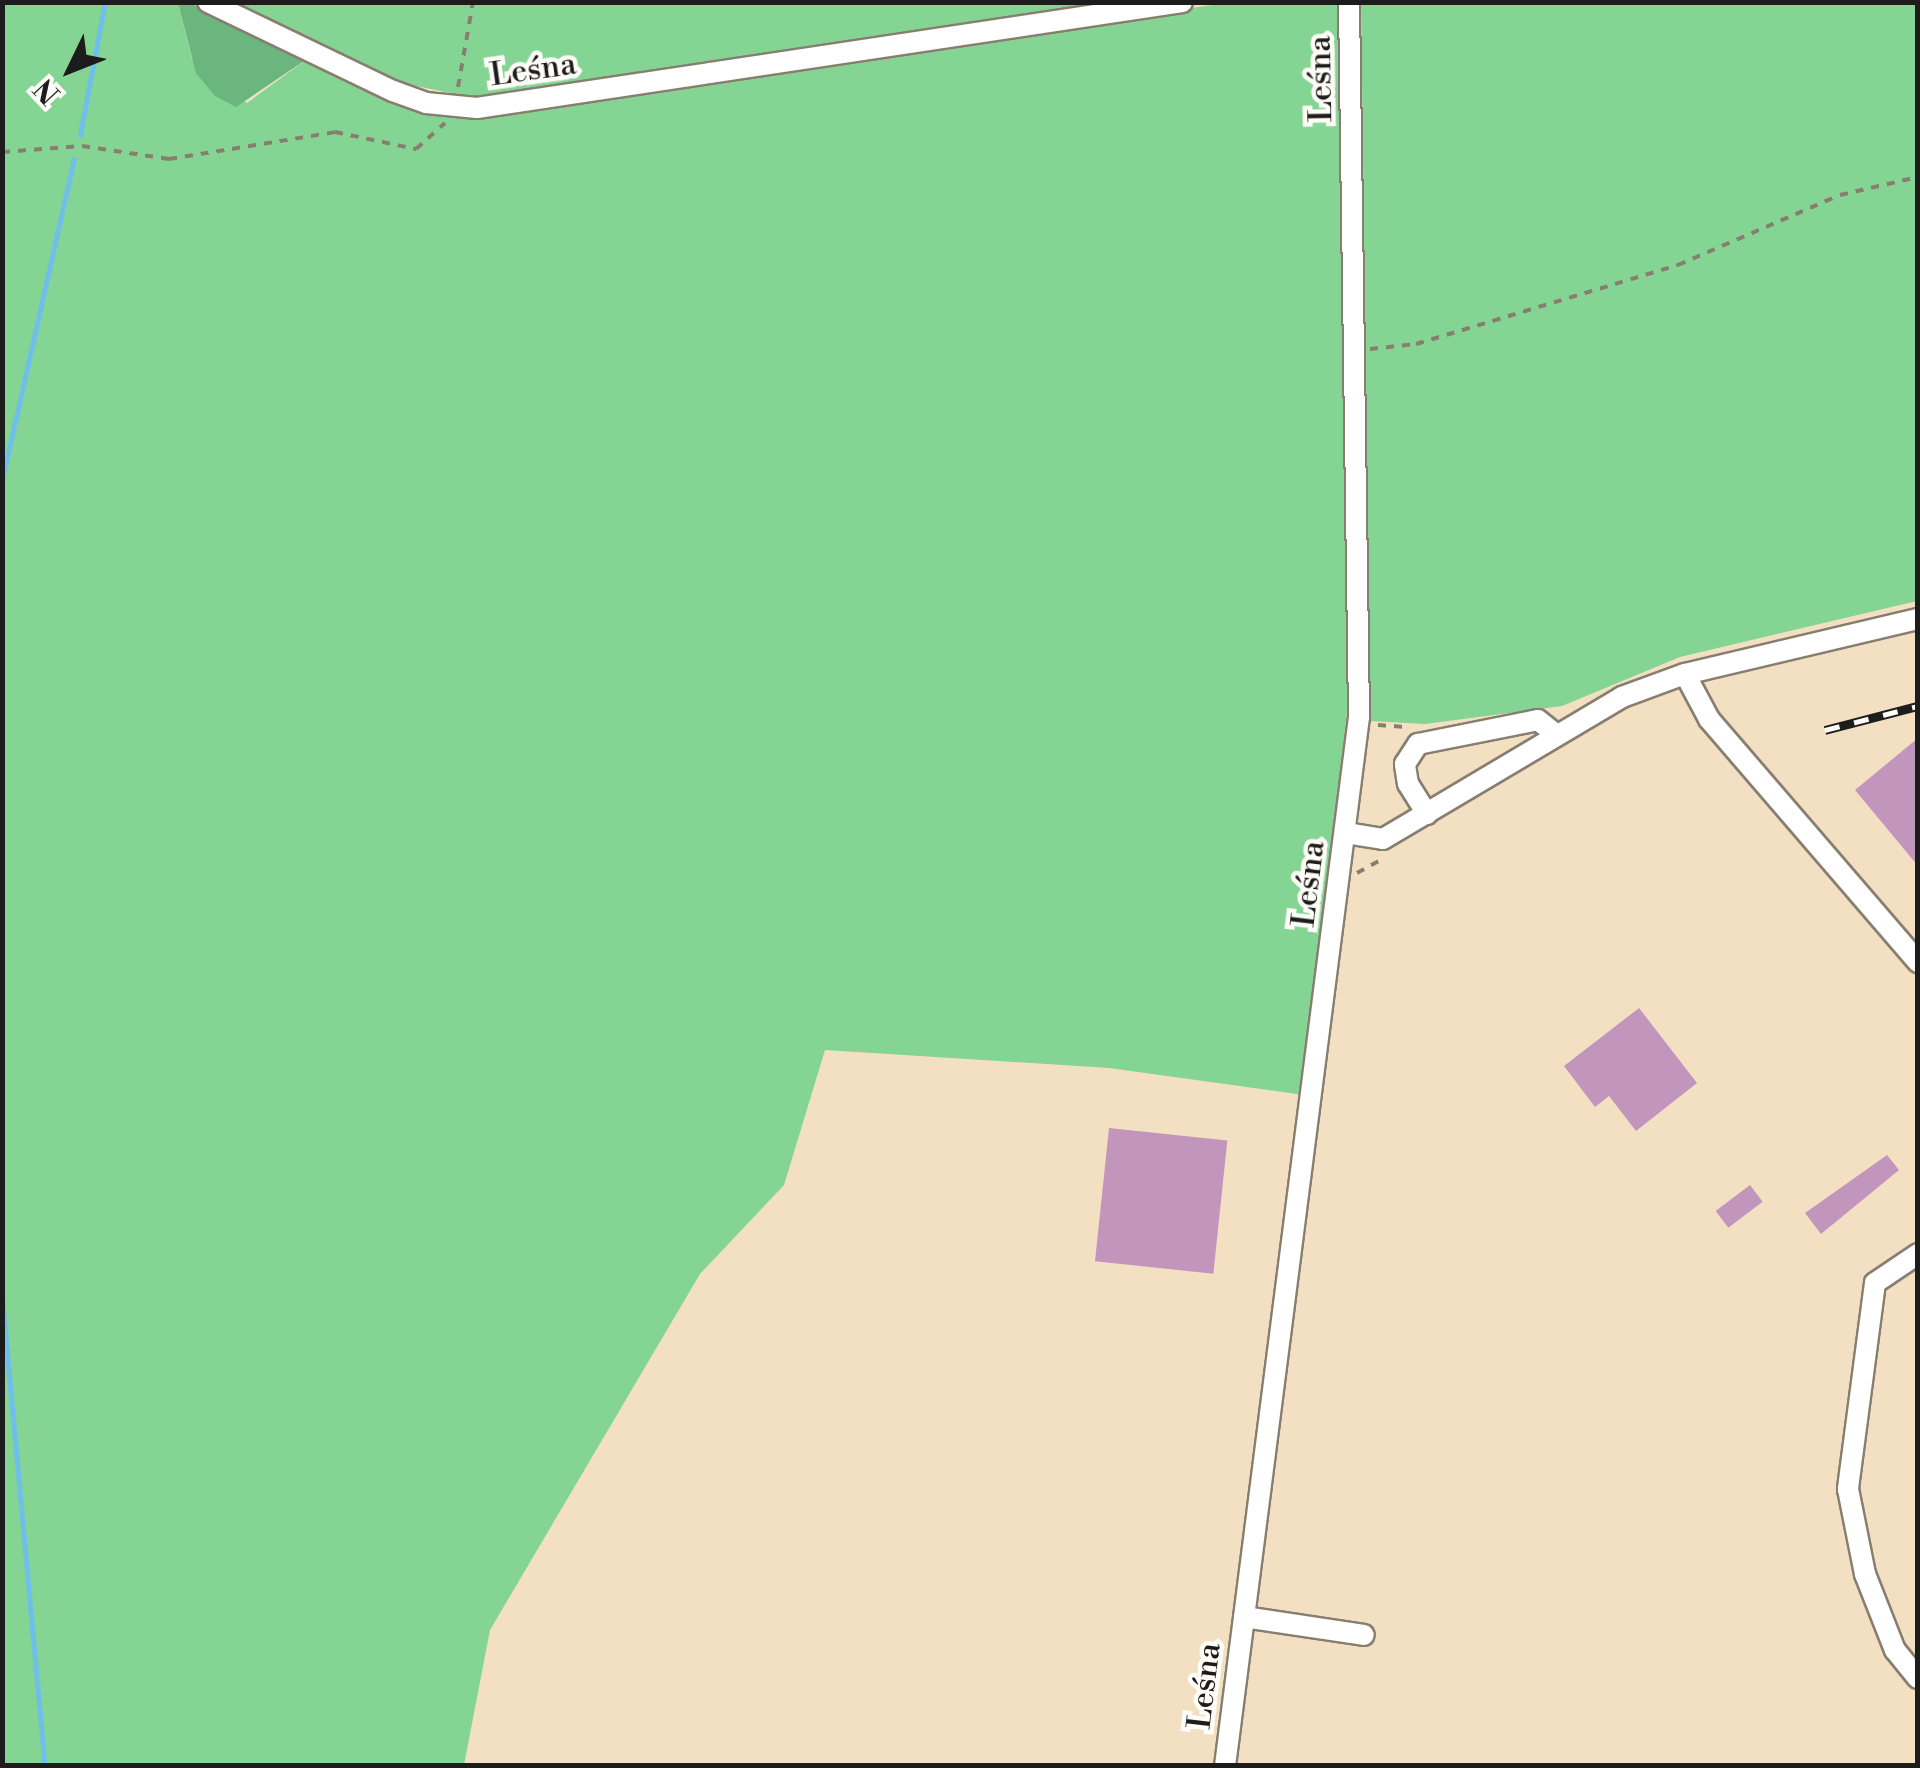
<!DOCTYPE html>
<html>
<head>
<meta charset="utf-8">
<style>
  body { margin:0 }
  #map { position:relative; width:1920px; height:1768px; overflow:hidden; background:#f3e0c3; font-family:"Libre Bodoni",serif }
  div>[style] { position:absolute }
  .green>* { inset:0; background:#84d494 }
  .forest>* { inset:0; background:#6bb67e }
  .stream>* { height:5px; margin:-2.5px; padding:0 2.5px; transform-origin:2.5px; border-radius:2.5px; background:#6ebfe9 }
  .building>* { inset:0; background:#c296bc; transform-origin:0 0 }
  .path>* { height:4px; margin-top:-2px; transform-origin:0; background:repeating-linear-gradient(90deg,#887e70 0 8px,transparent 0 16px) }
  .roads { filter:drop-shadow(2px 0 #887e70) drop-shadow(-2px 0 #887e70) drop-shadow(0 2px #887e70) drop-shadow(0 -2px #887e70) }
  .minor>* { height:20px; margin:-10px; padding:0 10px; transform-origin:10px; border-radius:10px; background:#fff }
  .rail>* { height:9px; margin-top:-4.5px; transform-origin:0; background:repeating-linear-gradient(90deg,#fdfcf7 0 15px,#1c1c1c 0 30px); box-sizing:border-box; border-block:2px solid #1c1c1c }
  span { translate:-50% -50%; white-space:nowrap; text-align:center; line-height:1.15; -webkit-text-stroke:9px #fdfcf7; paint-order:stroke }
  .street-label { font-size:32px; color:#1c1c1c }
  .frame { position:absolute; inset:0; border:5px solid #1c1c1c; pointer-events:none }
  .north { position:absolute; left:20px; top:20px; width:100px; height:100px; -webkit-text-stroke:8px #fdfcf7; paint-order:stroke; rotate:227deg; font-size:28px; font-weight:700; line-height:40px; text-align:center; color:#1c1c1c }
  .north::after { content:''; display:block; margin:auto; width:35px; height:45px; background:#1c1c1c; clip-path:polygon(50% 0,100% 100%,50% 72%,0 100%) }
</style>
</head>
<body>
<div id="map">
  <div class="green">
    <i style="clip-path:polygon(3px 3px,178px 3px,192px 59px,247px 103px,307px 59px,402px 105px,440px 112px,1227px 3px,1342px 3px,1351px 676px,1304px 1095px,1109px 1068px,825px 1050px,784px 1185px,700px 1274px,490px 1630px,464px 1765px,3px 1766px)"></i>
    <i style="clip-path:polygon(229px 3px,1150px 3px,480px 99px,406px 84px)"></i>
    <i style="clip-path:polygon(1361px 3px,1917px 3px,1917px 601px,1680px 657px,1562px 706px,1425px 724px,1370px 721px)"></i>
  </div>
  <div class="forest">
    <i style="clip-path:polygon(178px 3px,190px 3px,307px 59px,236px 107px,215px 96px,196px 73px)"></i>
  </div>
  <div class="stream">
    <i style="left:80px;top:135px;width:135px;rotate:-79.4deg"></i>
    <i style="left:2px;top:480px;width:329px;rotate:-77.4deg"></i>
    <i style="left:2px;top:1298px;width:470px;rotate:84.8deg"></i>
  </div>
  <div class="building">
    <i style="clip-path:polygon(1918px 738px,1918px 866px,1855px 790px)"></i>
    <i style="clip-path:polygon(1639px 1008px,1697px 1083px,1636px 1131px,1609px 1096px,1595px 1107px,1564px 1066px)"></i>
    <i style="left:1109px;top:1128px;width:119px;height:134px;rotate:6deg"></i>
    <i style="clip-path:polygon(1887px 1155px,1899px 1170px,1821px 1234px,1805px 1213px)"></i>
    <i style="left:1750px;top:1185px;width:21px;height:43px;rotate:53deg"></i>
  </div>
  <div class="path">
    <i style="left:458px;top:87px;width:86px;rotate:-80deg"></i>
    <i style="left:2px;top:152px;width:80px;rotate:-4.3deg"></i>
    <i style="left:82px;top:146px;width:88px;rotate:8.5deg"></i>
    <i style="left:169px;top:159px;width:168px;rotate:-9.2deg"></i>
    <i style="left:335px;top:132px;width:83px;rotate:11.9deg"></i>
    <i style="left:416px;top:149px;width:39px;rotate:-42deg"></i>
    <i style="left:1370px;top:349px;width:46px;rotate:-6.2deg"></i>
    <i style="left:1416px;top:344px;width:274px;rotate:-16.8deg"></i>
    <i style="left:1678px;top:265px;width:176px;rotate:-23.4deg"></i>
    <i style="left:1840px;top:195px;width:80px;rotate:-13deg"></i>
    <i style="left:1378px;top:725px;width:31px;rotate:4deg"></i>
    <i style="left:1357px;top:873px;width:31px;rotate:-29deg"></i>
  </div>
  <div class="roads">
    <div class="minor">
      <i style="left:208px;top:2px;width:205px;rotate:25.7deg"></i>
      <i style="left:393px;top:91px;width:35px;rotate:20deg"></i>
      <i style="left:426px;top:103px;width:51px;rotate:5.6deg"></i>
      <i style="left:477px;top:108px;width:713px;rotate:-8.55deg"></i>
      <i style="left:1685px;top:674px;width:51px;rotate:61.9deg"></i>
      <i style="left:1709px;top:719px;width:321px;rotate:49.3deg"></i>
      <i style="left:1427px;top:814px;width:36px;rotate:-122deg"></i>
      <i style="left:1408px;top:784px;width:20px;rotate:-99deg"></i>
      <i style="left:1405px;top:764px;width:24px;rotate:-57deg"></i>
      <i style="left:1418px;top:744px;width:122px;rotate:-11.3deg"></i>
      <i style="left:1538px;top:720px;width:22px;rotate:39deg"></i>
      <i style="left:1346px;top:833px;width:37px;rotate:9deg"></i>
      <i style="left:1383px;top:839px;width:278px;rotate:-30.7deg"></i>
      <i style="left:1622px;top:697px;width:67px;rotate:-20.1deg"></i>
      <i style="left:1685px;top:674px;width:239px;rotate:-13.3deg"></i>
      <i style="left:1918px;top:1254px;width:52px;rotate:146deg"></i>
      <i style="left:1875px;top:1283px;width:208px;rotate:97.5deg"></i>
      <i style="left:1848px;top:1489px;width:87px;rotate:78.7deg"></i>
      <i style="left:1865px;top:1574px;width:82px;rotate:68.5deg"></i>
      <i style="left:1895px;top:1650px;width:36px;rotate:51deg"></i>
      <i style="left:1244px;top:1617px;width:121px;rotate:8.5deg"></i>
      <i style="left:1225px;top:1766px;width:1058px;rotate:-82.72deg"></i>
      <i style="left:1359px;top:717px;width:715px;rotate:-90.8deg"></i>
    </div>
  </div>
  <div class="rail">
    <i style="left:1825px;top:730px;width:96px;rotate:-14.5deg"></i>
  </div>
  <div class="street-label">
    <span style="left:533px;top:70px;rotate:-8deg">Leśna</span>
    <span style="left:1321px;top:79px;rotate:-91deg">Leśna</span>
    <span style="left:1309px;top:884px;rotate:-83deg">Leśna</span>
    <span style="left:1205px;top:1686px;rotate:-83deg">Leśna</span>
  </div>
  <div class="frame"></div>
  <div class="north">N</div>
</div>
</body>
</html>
